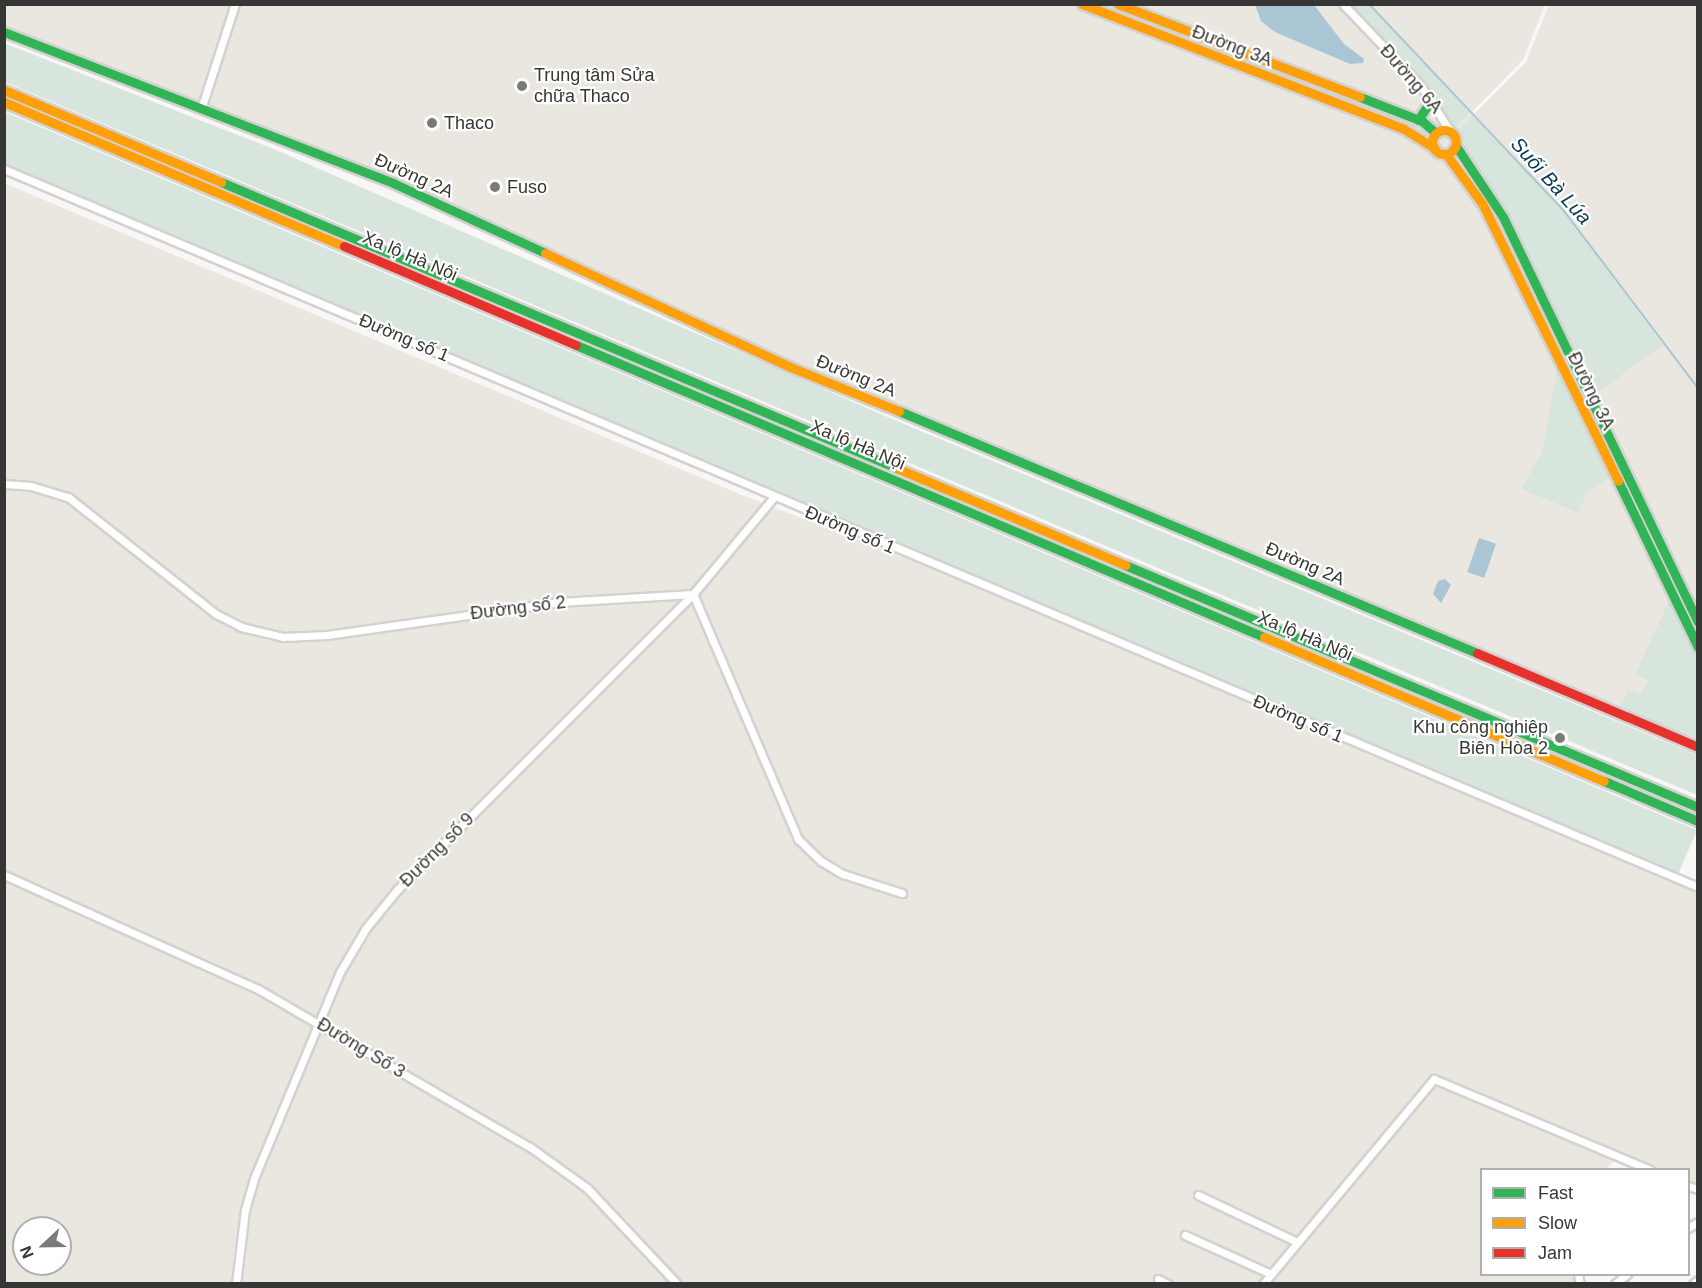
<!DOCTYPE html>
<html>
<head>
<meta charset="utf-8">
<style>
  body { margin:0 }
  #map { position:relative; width:1702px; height:1288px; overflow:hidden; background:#f8f7f5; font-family:Arial,sans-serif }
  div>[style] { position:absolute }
  .built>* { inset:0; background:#eae7e1 }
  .green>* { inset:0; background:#d8e5dc; transform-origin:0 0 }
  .water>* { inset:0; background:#aac5d4; transform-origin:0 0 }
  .stream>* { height:2px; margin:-1px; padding:0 1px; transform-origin:1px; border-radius:1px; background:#aac5d4 }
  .roads { filter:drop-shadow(2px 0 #d3d2d1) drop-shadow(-2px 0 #d3d2d1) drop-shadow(0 2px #d3d2d1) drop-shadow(0 -2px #d3d2d1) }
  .street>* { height:7px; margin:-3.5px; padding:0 3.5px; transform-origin:3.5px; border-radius:3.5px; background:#fefefe }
  .fast>* { height:9px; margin:-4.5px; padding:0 4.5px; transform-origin:4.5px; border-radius:4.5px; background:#30b455 }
  .slow>* { height:9px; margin:-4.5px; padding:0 4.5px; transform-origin:4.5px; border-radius:4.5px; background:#ff9f0a }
  .slow>.ring { margin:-4.5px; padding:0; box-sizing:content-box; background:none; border:9px solid #ff9f0a; border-radius:50% }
  .jam>* { height:9px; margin:-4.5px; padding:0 4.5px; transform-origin:4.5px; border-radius:4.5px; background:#e5322d }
  .dots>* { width:16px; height:16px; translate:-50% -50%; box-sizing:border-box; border:3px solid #fff; border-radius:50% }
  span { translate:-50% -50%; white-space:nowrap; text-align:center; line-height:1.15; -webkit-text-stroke:4.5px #fff; paint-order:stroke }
  .street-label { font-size:18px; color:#363634 }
  .poi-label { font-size:18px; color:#363634 }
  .left { translate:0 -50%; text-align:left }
  .right { translate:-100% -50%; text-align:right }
  .water-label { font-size:20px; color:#053a52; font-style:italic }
  .frame { position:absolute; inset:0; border:6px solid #363634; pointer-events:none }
  .legend { position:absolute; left:1480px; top:1168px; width:210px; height:108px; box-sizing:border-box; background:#fff; border:2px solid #afafae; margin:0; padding:8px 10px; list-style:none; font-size:18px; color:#363634 }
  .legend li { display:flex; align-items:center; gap:12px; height:30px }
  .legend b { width:30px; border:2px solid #afafae }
  .north { position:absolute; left:12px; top:1216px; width:60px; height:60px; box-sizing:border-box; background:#fff; border:2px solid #afafae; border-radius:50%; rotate:248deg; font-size:16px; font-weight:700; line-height:24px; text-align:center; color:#363634 }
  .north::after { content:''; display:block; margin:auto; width:21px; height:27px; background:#7a7a78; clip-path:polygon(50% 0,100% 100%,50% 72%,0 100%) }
</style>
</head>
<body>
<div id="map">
  <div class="built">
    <i style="clip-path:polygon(evenodd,4px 5px,1545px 5px,1523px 60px,1472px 112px,1473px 115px,1526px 62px,1549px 5px,1697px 5px,1698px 602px,1694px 605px,1698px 612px,1697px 739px,1687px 738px,830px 381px,394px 179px,5px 27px,4px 5px,1474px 115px,1564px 211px,1632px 301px,1508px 217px,1456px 131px,1474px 115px)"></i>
    <i style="clip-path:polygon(evenodd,4px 183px,742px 495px,980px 587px,1697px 890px,1697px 1186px,1689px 1183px,1688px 1170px,1657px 1169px,1620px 1154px,1607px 1169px,1482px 1170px,1482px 1274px,1576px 1275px,1577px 1283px,5px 1283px,4px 183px,24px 1228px,60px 1228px,60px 1264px,24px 1264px,24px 1228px)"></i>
  </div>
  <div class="green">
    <i style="clip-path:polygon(1093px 5px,1106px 5px,1420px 125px,1430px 134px,1429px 138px,1419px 130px)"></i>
    <i style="clip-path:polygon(1347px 5px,1369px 5px,1471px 112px,1454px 129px,1442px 126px,1432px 102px)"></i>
    <i style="clip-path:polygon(4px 43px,276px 150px,892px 419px,1697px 755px,1697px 795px,5px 82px)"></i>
    <i style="left:5px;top:112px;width:1838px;height:48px;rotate:23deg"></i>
    <i style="clip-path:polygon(1473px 115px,1564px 211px,1663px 345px,1594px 395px,1508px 217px,1460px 145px,1456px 131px)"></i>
    <i style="clip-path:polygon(1456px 153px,1499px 219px,1578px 383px,1574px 385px,1505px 239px,1486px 203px,1453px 155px)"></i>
    <i style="clip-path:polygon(1557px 370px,1610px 478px,1587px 491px,1579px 513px,1521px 489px,1542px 452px)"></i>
    <i style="clip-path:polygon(1580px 387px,1697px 632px,1697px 638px,1576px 390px)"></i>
    <i style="clip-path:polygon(1670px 599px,1697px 656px,1697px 739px,1687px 738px,1619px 710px,1628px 690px,1641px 695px,1648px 680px,1635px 674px)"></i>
  </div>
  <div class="water">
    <i style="clip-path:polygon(1255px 5px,1314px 5px,1344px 44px,1364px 59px,1363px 63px,1350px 64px,1275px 32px,1261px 21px)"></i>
    <i style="left:1479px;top:538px;width:18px;height:36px;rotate:19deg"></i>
    <i style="clip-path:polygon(1445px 579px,1451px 585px,1441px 603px,1433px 594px,1438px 581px)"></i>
  </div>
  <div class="stream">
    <i style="left:1369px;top:4px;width:284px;rotate:46.7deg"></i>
    <i style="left:1564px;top:211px;width:222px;rotate:52.9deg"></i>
  </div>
  <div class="roads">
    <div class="street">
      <i style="left:1343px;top:4px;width:113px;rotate:46.4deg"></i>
      <i style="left:1421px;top:86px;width:54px;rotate:57.2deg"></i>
      <i style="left:202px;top:106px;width:107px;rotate:-72.1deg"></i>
      <i style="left:4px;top:169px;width:1840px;rotate:22.97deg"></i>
      <i style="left:4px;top:484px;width:27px;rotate:4deg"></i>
      <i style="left:31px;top:486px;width:39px;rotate:17deg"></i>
      <i style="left:68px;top:497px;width:189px;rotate:38.3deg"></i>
      <i style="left:216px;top:614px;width:28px;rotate:27deg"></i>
      <i style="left:241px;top:627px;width:43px;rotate:13.4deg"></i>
      <i style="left:283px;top:637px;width:44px;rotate:-2.6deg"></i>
      <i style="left:327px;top:635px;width:234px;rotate:-8.1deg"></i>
      <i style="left:559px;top:602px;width:134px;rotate:-3.4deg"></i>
      <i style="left:693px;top:594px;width:267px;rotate:66.8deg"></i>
      <i style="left:798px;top:839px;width:32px;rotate:44deg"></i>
      <i style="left:821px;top:861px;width:26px;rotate:31deg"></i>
      <i style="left:843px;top:874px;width:62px;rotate:17.9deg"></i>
      <i style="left:4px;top:875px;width:278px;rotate:24.2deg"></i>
      <i style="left:258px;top:989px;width:315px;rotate:30.2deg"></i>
      <i style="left:530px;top:1147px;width:70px;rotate:35.7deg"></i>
      <i style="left:587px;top:1188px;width:132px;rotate:46.8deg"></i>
      <i style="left:1688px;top:1186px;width:10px;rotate:17deg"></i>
      <i style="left:1198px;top:1195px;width:110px;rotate:25.4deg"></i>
      <i style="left:1688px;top:1228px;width:12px;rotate:-31deg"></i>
      <i style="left:1185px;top:1235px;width:94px;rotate:24.4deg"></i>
      <i style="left:1578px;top:1274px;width:10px;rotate:79deg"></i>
      <i style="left:1158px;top:1279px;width:11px;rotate:27deg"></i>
      <i style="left:236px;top:1284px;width:75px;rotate:-83.1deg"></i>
      <i style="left:245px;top:1210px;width:35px;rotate:-74deg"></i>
      <i style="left:255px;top:1176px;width:221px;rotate:-67.4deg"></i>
      <i style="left:340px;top:972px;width:51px;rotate:-59.4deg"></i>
      <i style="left:366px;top:928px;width:49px;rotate:-50.8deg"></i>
      <i style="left:397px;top:890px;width:419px;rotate:-45deg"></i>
      <i style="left:693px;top:594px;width:125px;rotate:-50.2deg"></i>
      <i style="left:1263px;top:1284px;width:267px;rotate:-50.2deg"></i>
      <i style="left:1434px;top:1079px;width:234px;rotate:22.8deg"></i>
      <i style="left:1615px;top:1284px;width:16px;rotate:-40deg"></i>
      <i style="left:1693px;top:1284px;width:6px;rotate:-39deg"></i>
    </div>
    <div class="fast">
      <i style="left:4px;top:32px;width:417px;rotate:21.2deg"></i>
      <i style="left:393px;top:183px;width:167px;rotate:24.7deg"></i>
      <i style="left:1360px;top:97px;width:66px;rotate:21.2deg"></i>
      <i style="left:1422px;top:121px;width:18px;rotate:41deg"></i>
      <i style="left:1418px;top:120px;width:20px;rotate:-57deg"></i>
      <i style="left:1456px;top:146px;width:85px;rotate:56.5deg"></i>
      <i style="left:1503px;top:217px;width:449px;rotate:64.3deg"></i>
      <i style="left:221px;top:182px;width:736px;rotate:22.94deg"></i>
      <i style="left:576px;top:345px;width:747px;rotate:23deg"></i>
      <i style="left:899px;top:411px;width:627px;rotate:22.72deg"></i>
      <i style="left:1618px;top:481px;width:184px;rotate:64.3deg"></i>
      <i style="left:1125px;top:565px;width:622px;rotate:22.9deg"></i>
      <i style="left:1604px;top:781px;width:102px;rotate:23.1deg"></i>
    </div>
    <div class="slow">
      <i style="left:1082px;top:4px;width:345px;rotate:21.2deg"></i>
      <i style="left:1404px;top:129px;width:36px;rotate:32deg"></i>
      <i style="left:1118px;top:4px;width:259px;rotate:21deg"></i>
      <i style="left:4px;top:90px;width:236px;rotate:23deg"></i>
      <i style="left:4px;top:102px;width:369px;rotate:23deg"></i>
      <i class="ring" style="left:1432px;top:130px;width:15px;height:15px"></i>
      <i style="left:1446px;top:154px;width:63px;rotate:54deg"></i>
      <i style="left:1483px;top:205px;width:307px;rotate:63.9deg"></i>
      <i style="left:545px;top:253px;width:268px;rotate:24.9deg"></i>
      <i style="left:788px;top:366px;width:120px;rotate:22.1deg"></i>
      <i style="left:899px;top:469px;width:246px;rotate:23deg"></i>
      <i style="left:1264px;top:637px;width:369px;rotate:23deg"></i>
    </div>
    <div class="jam">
      <i style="left:344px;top:246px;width:252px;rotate:23.1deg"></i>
      <i style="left:1477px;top:653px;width:240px;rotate:23deg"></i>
    </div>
  </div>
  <div class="dots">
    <i style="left:522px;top:86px;background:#7a7a78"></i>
    <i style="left:432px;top:123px;background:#7a7a78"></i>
    <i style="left:495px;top:187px;background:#7a7a78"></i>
    <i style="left:1560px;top:738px;background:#7a7a78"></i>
  </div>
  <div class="street-label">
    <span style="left:1232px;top:46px;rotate:21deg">Đường 3A</span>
    <span style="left:1411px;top:79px;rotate:49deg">Đường 6A</span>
    <span style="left:414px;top:176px;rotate:24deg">Đường 2A</span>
    <span style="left:410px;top:256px;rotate:23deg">Xa lộ Hà Nội</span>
    <span style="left:404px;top:338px;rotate:23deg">Đường số 1</span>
    <span style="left:856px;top:376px;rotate:22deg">Đường 2A</span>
    <span style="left:1591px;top:391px;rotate:64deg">Đường 3A</span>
    <span style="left:858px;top:445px;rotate:23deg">Xa lộ Hà Nội</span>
    <span style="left:850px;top:530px;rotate:23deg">Đường số 1</span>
    <span style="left:1305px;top:564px;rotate:23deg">Đường 2A</span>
    <span style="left:518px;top:608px;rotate:-7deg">Đường số 2</span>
    <span style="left:1305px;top:636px;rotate:23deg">Xa lộ Hà Nội</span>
    <span style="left:1298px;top:719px;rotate:23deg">Đường số 1</span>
    <span style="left:437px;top:850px;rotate:-45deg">Đường số 9</span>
    <span style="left:361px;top:1048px;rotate:31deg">Đường Số 3</span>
  </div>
  <div class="poi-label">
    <span class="left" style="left:534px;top:86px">Trung tâm Sửa<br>chữa Thaco</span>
    <span class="left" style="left:444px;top:123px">Thaco</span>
    <span class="left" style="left:507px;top:187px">Fuso</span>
    <span class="right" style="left:1548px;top:738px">Khu công nghiệp<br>Biên Hòa 2</span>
  </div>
  <div class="water-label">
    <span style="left:1551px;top:181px;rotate:48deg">Suối Bà Lúa</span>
  </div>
  <div class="frame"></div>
  <ul class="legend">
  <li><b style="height:8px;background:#30b455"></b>Fast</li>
  <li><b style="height:8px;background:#ff9f0a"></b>Slow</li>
  <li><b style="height:8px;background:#e5322d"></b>Jam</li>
  </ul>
  <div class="north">N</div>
</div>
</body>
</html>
